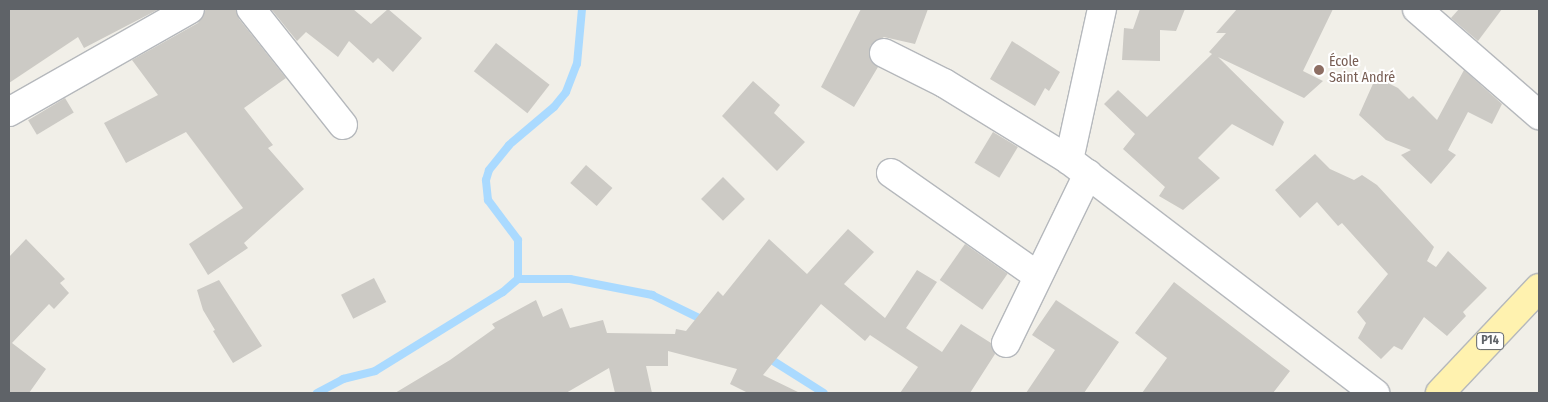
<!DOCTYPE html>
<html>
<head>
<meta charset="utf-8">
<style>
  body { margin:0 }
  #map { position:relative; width:1548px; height:402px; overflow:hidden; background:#f1efe8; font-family:"Fira Sans Condensed",sans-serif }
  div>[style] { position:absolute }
  .stream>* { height:8px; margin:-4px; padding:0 4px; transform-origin:4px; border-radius:4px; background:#aadaff }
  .building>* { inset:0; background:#cccac5; transform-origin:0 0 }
  .roads { filter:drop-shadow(1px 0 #b5b8bc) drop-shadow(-1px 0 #b5b8bc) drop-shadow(0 1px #b5b8bc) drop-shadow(0 -1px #b5b8bc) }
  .street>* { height:28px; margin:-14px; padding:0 14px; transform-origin:14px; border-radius:14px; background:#fff }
  .primary>* { height:28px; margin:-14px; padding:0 14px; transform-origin:14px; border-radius:14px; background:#fff2af }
  .dots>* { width:14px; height:14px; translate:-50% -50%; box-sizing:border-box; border:2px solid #fff; border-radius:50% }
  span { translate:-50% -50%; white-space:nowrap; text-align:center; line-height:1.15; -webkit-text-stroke:4px #fff; paint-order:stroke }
  .shield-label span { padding:1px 4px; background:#fff; border:1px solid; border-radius:4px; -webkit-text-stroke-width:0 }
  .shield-label { font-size:12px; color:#5f6368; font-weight:700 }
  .education-label { font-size:14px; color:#785e54 }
  .left { translate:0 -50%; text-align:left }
  .frame { position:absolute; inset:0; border:10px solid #5f6368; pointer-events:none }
</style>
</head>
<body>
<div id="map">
  <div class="stream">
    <i style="left:518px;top:279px;width:52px"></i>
    <i style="left:570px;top:279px;width:84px;rotate:11deg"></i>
    <i style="left:652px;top:295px;width:59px;rotate:26.1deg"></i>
    <i style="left:767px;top:357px;width:67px;rotate:32.3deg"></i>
    <i style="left:317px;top:393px;width:30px;rotate:-28deg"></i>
    <i style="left:343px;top:379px;width:33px;rotate:-14deg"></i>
    <i style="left:375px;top:371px;width:150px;rotate:-31.7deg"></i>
    <i style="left:503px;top:292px;width:20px;rotate:-41deg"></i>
    <i style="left:518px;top:279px;width:39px;rotate:-90deg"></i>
    <i style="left:518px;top:240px;width:50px;rotate:-126.9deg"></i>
    <i style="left:488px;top:200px;width:20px;rotate:-96deg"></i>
    <i style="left:486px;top:180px;width:10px;rotate:-73deg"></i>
    <i style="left:489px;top:170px;width:32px;rotate:-51deg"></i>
    <i style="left:509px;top:145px;width:59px;rotate:-40.2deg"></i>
    <i style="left:554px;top:107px;width:19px;rotate:-51deg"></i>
    <i style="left:566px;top:92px;width:30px;rotate:-69deg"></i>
    <i style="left:577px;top:64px;width:55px;rotate:-84.8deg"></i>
  </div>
  <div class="building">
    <i style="clip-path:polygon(9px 9px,159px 9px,84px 48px,78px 37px,9px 83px)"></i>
    <i style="clip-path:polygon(206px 9px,236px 9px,239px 19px,286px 78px,244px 108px,273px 145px,268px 148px,304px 189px,244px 243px,248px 248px,208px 275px,189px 244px,243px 208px,186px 132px,126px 163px,104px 123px,158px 95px,132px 60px,198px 23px)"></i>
    <i style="clip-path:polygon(271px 9px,353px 9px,371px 24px,388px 9px,422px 38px,393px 72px,378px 58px,373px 63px,349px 41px,338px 57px,306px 32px,297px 41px)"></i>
    <i style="clip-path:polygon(861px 9px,928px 9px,915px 44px,884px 37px,870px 46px,871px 61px,878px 67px,854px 107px,821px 87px)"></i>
    <i style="clip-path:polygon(1140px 9px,1185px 9px,1176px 31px,1160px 30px,1160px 61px,1122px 60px,1124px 28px,1133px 29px)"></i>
    <i style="clip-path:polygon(1237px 9px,1333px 9px,1303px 71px,1323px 81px,1304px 98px,1218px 57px,1284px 122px,1273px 146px,1232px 124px,1198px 158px,1220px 178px,1183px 210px,1159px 196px,1165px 187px,1123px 149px,1135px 134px,1104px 104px,1118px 90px,1147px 117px,1212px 54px,1209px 52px,1226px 33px,1216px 33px)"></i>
    <i style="clip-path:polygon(1459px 9px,1502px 9px,1478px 41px,1451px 18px)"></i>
    <i style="clip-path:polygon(1012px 41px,1060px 72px,1049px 91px,1045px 88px,1035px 106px,990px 79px)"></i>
    <i style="left:496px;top:43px;width:68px;height:36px;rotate:38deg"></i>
    <i style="clip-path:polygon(1464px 70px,1502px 104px,1492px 124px,1468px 112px,1448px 150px,1456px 155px,1431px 184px,1401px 155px,1411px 150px,1386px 140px,1359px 115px,1376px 77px,1398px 88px,1409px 99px,1413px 96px,1437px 120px)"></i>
    <i style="clip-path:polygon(753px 81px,780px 105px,774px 113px,805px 142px,777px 171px,722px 116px)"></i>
    <i style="left:65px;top:98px;width:17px;height:43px;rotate:59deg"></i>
    <i style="left:993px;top:132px;width:29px;height:36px;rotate:31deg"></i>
    <i style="clip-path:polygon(1315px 154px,1330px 169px,1354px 180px,1362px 175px,1377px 185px,1434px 247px,1427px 261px,1436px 267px,1448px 251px,1487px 288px,1463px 312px,1466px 316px,1447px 336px,1424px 317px,1402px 350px,1394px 346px,1381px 359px,1358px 338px,1366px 323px,1357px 312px,1388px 274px,1342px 223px,1338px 226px,1317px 202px,1300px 218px,1275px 190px)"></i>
    <i style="left:586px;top:165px;width:35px;height:24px;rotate:41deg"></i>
    <i style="left:723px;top:177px;width:31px;height:31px;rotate:45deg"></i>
    <i style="clip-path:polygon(848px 229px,874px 252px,844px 284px,885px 318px,917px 270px,937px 282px,906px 328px,942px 352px,961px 324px,991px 343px,995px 354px,970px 393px,900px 393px,918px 367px,870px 335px,865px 341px,821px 304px,763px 375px,800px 393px,748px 393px,730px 384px,737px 369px,668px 351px,668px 366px,646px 366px,652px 393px,615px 393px,609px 368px,566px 393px,395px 393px,450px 360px,495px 328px,492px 324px,536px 300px,543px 317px,562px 308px,570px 328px,603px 320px,607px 333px,675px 334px,676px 329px,686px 331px,718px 291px,723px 296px,769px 239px,807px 274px)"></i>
    <i style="clip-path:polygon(26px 239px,65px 279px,60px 283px,69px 293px,54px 309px,49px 304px,12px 343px,46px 369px,29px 393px,9px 393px,9px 257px)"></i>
    <i style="left:965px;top:244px;width:52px;height:44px;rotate:35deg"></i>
    <i style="left:374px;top:278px;width:27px;height:37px;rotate:63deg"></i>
    <i style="clip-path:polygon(219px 280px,262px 346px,233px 363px,213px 331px,215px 330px,203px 310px,197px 290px)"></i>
    <i style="clip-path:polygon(1174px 282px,1290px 371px,1273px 393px,1142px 393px,1167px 358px,1135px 333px)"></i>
    <i style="clip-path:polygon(1056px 300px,1119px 342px,1084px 393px,1026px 393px,1055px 350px,1032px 335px)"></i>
  </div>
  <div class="roads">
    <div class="street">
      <i style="left:251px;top:9px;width:148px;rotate:51.6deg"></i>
      <i style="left:1417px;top:9px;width:162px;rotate:41deg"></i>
      <i style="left:884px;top:53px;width:67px;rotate:26.6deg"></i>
      <i style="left:944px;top:83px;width:147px;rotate:31.6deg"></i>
      <i style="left:1069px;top:160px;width:385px;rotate:37.3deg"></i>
      <i style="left:9px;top:112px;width:208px;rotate:-29.6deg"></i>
      <i style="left:1069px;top:160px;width:155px;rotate:-77.7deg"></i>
      <i style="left:891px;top:173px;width:179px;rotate:35deg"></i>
      <i style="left:1006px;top:343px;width:188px;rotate:-64.1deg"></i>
    </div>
    <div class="primary">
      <i style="left:1440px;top:393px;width:144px;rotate:-46.7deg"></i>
    </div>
  </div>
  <div class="dots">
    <i style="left:1319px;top:70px;background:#8d6e63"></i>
  </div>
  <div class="shield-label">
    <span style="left:1490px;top:341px">P14</span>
  </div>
  <div class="education-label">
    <span class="left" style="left:1329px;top:70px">École<br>Saint André</span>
  </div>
  <div class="frame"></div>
</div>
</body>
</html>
